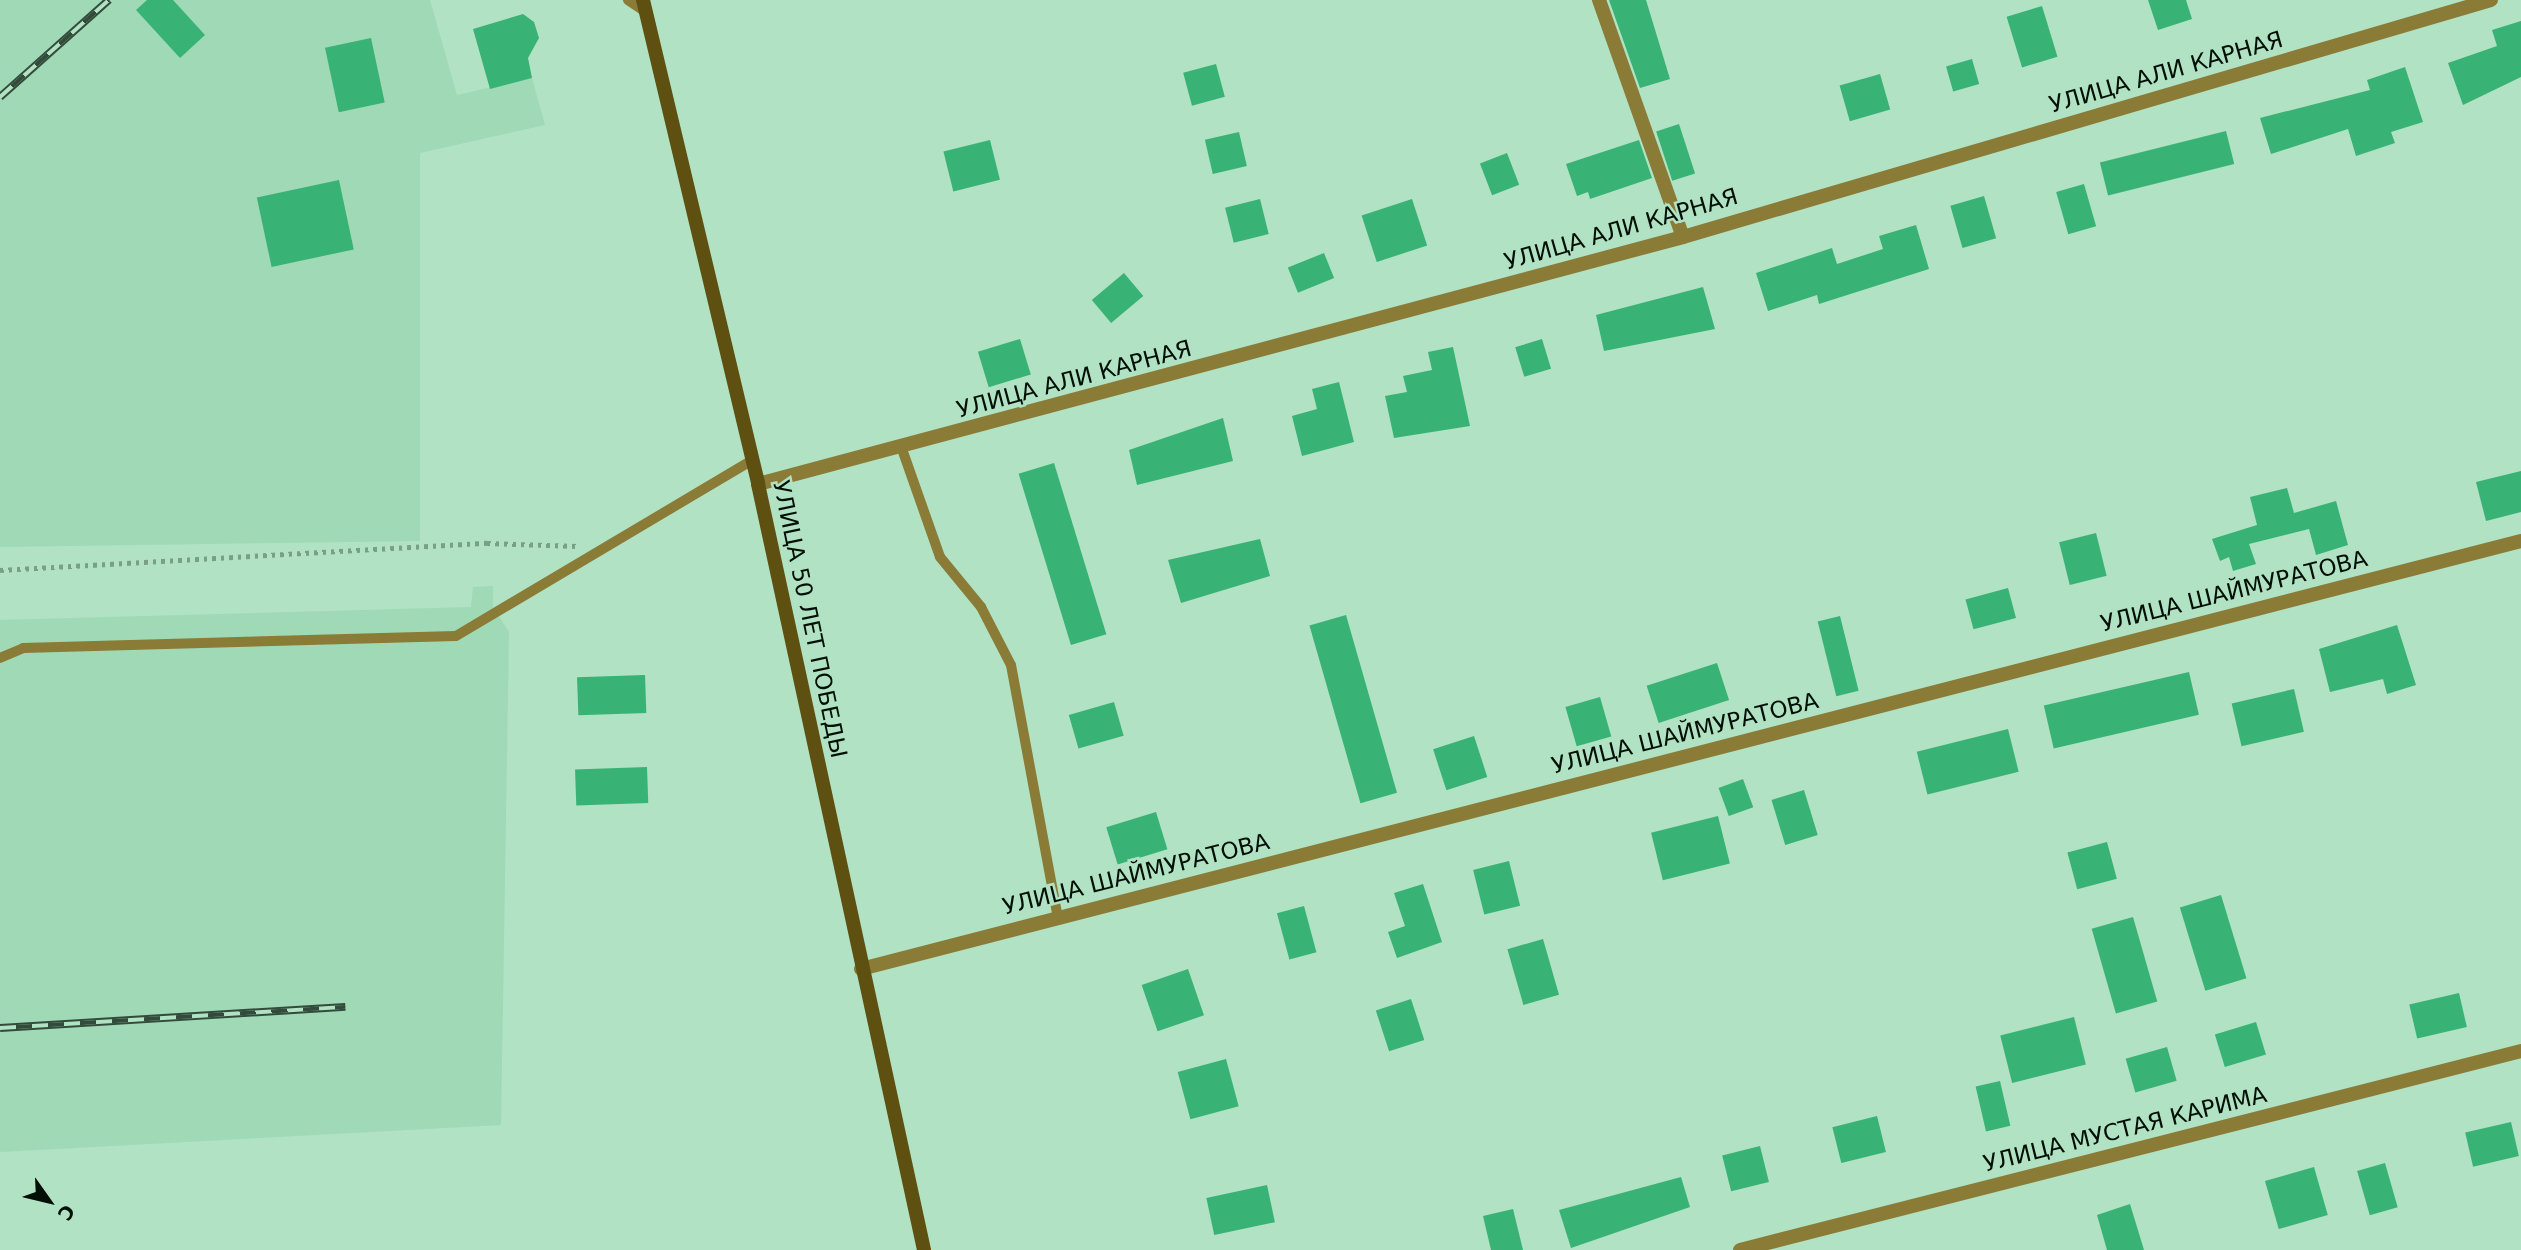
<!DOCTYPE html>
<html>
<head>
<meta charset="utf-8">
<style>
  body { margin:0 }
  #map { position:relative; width:2521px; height:1250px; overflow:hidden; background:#b0e2c3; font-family:"DejaVu Sans",sans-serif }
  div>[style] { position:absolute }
  .built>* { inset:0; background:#9fd9b5 }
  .building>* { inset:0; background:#39b275; transform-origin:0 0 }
  .path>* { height:4.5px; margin-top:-2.25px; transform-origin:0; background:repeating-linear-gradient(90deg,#799f87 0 3.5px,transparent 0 8.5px) }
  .lane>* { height:10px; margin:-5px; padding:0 5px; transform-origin:5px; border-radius:5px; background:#8a7b37 }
  .street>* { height:14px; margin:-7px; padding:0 7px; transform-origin:7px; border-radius:7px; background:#8a7b37 }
  .secondary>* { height:14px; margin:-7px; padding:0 7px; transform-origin:7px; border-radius:7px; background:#5e5010 }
  .rail>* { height:8px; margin-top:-4px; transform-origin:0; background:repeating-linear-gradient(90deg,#b0e2c3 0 16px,#334b3b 0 32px); box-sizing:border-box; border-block:2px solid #334b3b }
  span { translate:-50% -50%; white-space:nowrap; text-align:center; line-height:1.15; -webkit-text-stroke:5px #b0e2c3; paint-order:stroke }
  .street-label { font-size:23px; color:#010f06 }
  .north { position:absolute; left:14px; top:1166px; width:70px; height:70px; -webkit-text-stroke:5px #b0e2c3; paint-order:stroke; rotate:124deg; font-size:19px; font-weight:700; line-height:28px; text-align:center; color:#010f06 }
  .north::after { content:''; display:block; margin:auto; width:24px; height:32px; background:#010f06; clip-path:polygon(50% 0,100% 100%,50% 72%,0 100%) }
</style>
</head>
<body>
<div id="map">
  <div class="built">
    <i style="clip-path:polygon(0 0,430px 0,457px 95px,532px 78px,545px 125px,420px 153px,420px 541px,0 547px)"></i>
    <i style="clip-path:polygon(493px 586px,493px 607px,509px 632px,501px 1125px,0 1152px,0 620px,471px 607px,473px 587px)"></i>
  </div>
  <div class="building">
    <i style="clip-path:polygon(147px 0,173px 0,205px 35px,180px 58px,136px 10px)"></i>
    <i style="clip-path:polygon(1609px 0,1646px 0,1670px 79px,1640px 88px)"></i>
    <i style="clip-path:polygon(2148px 0,2186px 0,2192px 19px,2158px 30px)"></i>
    <i style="left:2042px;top:6px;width:53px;height:37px;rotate:73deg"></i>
    <i style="clip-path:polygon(523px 14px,534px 22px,539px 38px,528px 58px,532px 78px,490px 89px,473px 29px)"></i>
    <i style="clip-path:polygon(2521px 21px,2521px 77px,2463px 105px,2448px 63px,2497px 46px,2492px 30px)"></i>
    <i style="left:371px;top:38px;width:66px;height:47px;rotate:78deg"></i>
    <i style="left:1972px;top:59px;width:26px;height:27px;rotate:74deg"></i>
    <i style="left:1216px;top:64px;width:34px;height:34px;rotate:75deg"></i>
    <i style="clip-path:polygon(2405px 67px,2423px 122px,2391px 132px,2395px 143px,2356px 156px,2348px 129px,2271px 154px,2260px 118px,2370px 90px,2367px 80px)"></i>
    <i style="left:1880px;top:74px;width:37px;height:42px;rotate:74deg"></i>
    <i style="left:1679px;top:124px;width:52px;height:24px;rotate:72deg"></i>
    <i style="left:2226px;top:131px;width:34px;height:130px;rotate:76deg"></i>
    <i style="left:1239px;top:132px;width:35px;height:35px;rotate:77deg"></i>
    <i style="left:990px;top:140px;width:41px;height:48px;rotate:76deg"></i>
    <i style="clip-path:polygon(1639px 140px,1652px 178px,1590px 199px,1588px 192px,1577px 196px,1566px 164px)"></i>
    <i style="left:1507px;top:153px;width:34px;height:29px;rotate:69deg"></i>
    <i style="left:339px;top:180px;width:71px;height:84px;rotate:78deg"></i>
    <i style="left:2084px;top:184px;width:44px;height:29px;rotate:74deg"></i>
    <i style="left:1984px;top:196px;width:44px;height:35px;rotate:74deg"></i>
    <i style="left:1260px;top:199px;width:36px;height:36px;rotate:76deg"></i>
    <i style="left:1412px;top:199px;width:49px;height:53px;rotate:72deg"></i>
    <i style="clip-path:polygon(1916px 225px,1929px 269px,1819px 304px,1817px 295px,1768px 311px,1756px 273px,1832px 248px,1837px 264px,1883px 249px,1879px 236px)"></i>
    <i style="left:1324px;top:253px;width:27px;height:39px;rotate:68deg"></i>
    <i style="left:1124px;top:273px;width:30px;height:42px;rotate:50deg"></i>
    <i style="clip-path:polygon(1703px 287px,1715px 329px,1604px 351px,1596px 315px)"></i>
    <i style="left:1020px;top:339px;width:37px;height:44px;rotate:73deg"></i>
    <i style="left:1542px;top:339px;width:31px;height:28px;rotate:73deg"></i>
    <i style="clip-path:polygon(1453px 347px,1470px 426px,1394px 438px,1385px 396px,1407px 392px,1403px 376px,1432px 370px,1428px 352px)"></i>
    <i style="clip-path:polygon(1339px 382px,1354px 442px,1302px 456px,1292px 416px,1317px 409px,1312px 389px)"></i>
    <i style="clip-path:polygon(1223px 418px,1233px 461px,1137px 485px,1129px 450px)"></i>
    <i style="left:1054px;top:463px;width:179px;height:37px;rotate:73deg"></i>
    <i style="clip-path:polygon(2521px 471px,2521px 512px,2486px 521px,2476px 482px)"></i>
    <i style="clip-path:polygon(2287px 488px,2294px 513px,2336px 501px,2348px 545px,2316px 555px,2309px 529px,2249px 544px,2256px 564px,2233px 571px,2229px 557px,2220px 561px,2212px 539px,2257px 525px,2250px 497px)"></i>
    <i style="left:2096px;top:533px;width:44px;height:38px;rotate:76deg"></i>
    <i style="clip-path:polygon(1260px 539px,1270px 576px,1181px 603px,1168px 560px)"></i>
    <i style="left:2008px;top:588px;width:31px;height:44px;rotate:75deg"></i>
    <i style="left:1346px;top:615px;width:185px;height:38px;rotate:74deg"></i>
    <i style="left:1840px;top:616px;width:77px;height:23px;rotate:76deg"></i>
    <i style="clip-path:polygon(2397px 625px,2416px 685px,2387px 694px,2383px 679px,2330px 692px,2319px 649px)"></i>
    <i style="left:1717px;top:663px;width:39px;height:74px;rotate:72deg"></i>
    <i style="left:2189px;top:672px;width:44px;height:149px;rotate:77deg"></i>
    <i style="left:645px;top:675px;width:38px;height:68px;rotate:88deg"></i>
    <i style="left:2294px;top:689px;width:44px;height:64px;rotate:77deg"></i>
    <i style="left:1600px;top:697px;width:41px;height:36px;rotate:74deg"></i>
    <i style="left:1114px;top:702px;width:35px;height:47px;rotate:74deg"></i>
    <i style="left:2008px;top:729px;width:44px;height:94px;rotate:76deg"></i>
    <i style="left:1474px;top:736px;width:43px;height:43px;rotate:72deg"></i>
    <i style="left:647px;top:767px;width:36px;height:72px;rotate:88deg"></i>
    <i style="left:1743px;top:779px;width:30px;height:26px;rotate:70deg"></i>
    <i style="left:1804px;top:790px;width:47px;height:34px;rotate:73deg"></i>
    <i style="left:1156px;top:812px;width:39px;height:52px;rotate:73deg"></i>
    <i style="left:1718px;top:816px;width:49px;height:69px;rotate:76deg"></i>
    <i style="left:2107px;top:842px;width:38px;height:41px;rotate:75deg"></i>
    <i style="left:1509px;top:861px;width:46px;height:37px;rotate:76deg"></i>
    <i style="clip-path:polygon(1423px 884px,1442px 942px,1397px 958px,1388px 932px,1405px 926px,1394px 893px)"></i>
    <i style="left:2221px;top:895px;width:87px;height:43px;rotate:73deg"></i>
    <i style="left:1304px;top:906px;width:48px;height:28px;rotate:75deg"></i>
    <i style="left:2133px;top:917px;width:88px;height:43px;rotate:74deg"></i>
    <i style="left:1543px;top:939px;width:58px;height:37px;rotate:74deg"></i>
    <i style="left:1188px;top:969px;width:49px;height:49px;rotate:71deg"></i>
    <i style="left:2459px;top:993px;width:35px;height:51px;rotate:77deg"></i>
    <i style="left:1411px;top:999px;width:43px;height:37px;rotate:72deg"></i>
    <i style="left:2074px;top:1017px;width:49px;height:76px;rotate:76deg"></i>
    <i style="left:2256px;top:1022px;width:34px;height:43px;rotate:73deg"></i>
    <i style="left:2167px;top:1047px;width:35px;height:43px;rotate:74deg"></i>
    <i style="left:1226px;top:1059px;width:49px;height:50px;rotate:75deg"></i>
    <i style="left:2000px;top:1081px;width:46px;height:25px;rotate:77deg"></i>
    <i style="left:1877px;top:1116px;width:37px;height:46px;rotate:76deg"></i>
    <i style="left:2511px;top:1122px;width:35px;height:47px;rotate:77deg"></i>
    <i style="left:1760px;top:1146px;width:37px;height:39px;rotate:76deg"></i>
    <i style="left:2385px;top:1163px;width:46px;height:29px;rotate:74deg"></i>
    <i style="left:2314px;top:1167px;width:50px;height:51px;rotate:74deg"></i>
    <i style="clip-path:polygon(1681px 1177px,1690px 1207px,1571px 1248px,1559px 1210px)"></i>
    <i style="left:1267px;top:1185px;width:38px;height:62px;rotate:78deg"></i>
    <i style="clip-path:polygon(2130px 1204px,2144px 1250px,2107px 1250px,2097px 1215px)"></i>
    <i style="clip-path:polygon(1513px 1209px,1523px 1250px,1491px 1250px,1483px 1216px)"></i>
  </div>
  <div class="path">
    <i style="left:0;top:570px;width:488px;rotate:-3.2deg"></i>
    <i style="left:487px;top:543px;width:91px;rotate:1.9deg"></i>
  </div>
  <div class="lane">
    <i style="left:628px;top:0;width:22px;rotate:34deg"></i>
    <i style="left:902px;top:449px;width:114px;rotate:70.6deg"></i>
    <i style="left:940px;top:557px;width:65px;rotate:50.6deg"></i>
    <i style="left:981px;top:607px;width:65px;rotate:62.7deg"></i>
    <i style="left:1011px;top:665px;width:257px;rotate:79.5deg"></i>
    <i style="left:0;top:658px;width:25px;rotate:-23deg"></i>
    <i style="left:23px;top:648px;width:433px;rotate:-1.6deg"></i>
    <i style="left:456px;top:636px;width:345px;rotate:-30.7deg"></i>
  </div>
  <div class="street">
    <i style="left:1599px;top:0;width:251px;rotate:70.5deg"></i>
    <i style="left:758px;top:484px;width:957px;rotate:-14.95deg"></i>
    <i style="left:1683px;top:237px;width:842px;rotate:-16.35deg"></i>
    <i style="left:861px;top:969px;width:1714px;rotate:-14.46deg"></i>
    <i style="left:1740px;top:1250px;width:806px;rotate:-14.29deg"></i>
  </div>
  <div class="secondary">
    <i style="left:643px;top:0;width:497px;rotate:76.6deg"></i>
    <i style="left:758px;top:484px;width:784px;rotate:77.77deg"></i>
  </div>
  <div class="rail">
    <i style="left:0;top:97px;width:146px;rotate:-41.7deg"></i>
    <i style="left:0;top:1028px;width:346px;rotate:-3.5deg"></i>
  </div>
  <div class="street-label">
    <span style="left:2166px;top:72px;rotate:-16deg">УЛИЦА АЛИ КАРНАЯ</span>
    <span style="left:1621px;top:229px;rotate:-16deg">УЛИЦА АЛИ КАРНАЯ</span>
    <span style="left:1074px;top:379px;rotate:-15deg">УЛИЦА АЛИ КАРНАЯ</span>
    <span style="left:2234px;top:591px;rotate:-14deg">УЛИЦА ШАЙМУРАТОВА</span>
    <span style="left:810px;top:619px;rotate:78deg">УЛИЦА 50 ЛЕТ ПОБЕДЫ</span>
    <span style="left:1685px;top:733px;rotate:-14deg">УЛИЦА ШАЙМУРАТОВА</span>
    <span style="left:1136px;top:874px;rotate:-14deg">УЛИЦА ШАЙМУРАТОВА</span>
    <span style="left:2125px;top:1129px;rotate:-14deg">УЛИЦА МУСТАЯ КАРИМА</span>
  </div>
  <div class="north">С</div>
</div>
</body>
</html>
